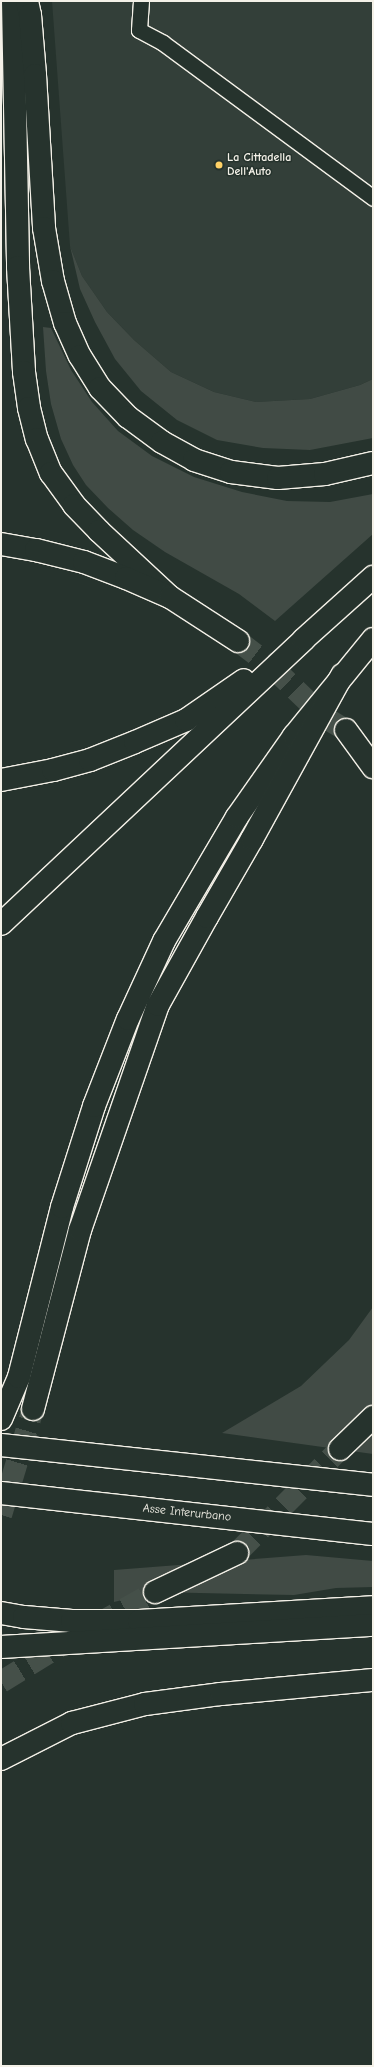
<!DOCTYPE html>
<html>
<head>
<meta charset="utf-8">
<style>
  body { margin:0 }
  #map { position:relative; width:374px; height:2067px; overflow:hidden; background:#26332d; font-family:"Comic Neue",sans-serif }
  div>[style] { position:absolute }
  .built>* { inset:0; background:#333f39 }
  .green>* { inset:0; background:#414b45 }
  .trunk-tunnel>* { height:22px; margin-top:-11px; transform-origin:0; background:repeating-linear-gradient(90deg,#455049 0 22px,transparent 0 33px) }
  .motorway-tunnel>* { height:22px; margin-top:-11px; transform-origin:0; background:repeating-linear-gradient(90deg,#455049 0 22px,transparent 0 33px) }
  .roads { filter:drop-shadow(1px 0 #f4f1e8) drop-shadow(-1px 0 #f4f1e8) drop-shadow(0 1px #f4f1e8) drop-shadow(0 -1px #f4f1e8) }
  .service>* { height:15px; margin:-7.5px; padding:0 7.5px; transform-origin:7.5px; border-radius:7.5px; background:#26332d }
  .trunk>* { height:22px; margin:-11px; padding:0 11px; transform-origin:11px; border-radius:11px; background:#26332d }
  .motorway>* { height:22px; margin:-11px; padding:0 11px; transform-origin:11px; border-radius:11px; background:#26332d }
  .bridges { filter:drop-shadow(1px 0 #f4f1e8) drop-shadow(-1px 0 #f4f1e8) drop-shadow(0 1px #f4f1e8) drop-shadow(0 -1px #f4f1e8) }
  .trunk-bridge>* { height:22px; margin:-11px; padding:0 11px; transform-origin:11px; border-radius:11px; background:#26332d }
  .dots>* { width:11px; height:11px; translate:-50% -50%; box-sizing:border-box; border:2px solid #26332d; border-radius:50% }
  span { translate:-50% -50%; white-space:nowrap; text-align:center; line-height:1.15; -webkit-text-stroke:3px #26332d; paint-order:stroke }
  .poi-label { font-size:12px; color:#f4f1e8; font-weight:700 }
  .left { translate:0 -50%; text-align:left }
  .street-label { font-size:12px; color:#f4f1e8 }
  .frame { position:absolute; inset:0; border:2px solid #f4f1e8; pointer-events:none }
</style>
</head>
<body>
<div id="map">
  <div class="built">
    <i style="clip-path:polygon(52px 1px,373px 1px,373px 379px,360px 385px,310px 399px,256px 402px,214px 392px,171px 372px,134px 340px,107px 312px,82px 276px,70px 246px)"></i>
  </div>
  <div class="green">
    <i style="clip-path:polygon(70px 246px,82px 276px,107px 312px,134px 340px,171px 372px,214px 392px,256px 402px,310px 399px,360px 385px,373px 379px,373px 438px,310px 450px,263px 448px,217px 440px,177px 420px,141px 391px,115px 359px,95px 322px,80px 289px)"></i>
    <i style="clip-path:polygon(43px 327px,51px 328px,71px 370px,92px 402px,118px 431px,152px 456px,194px 477px,242px 492px,287px 501px,330px 502px,373px 494px,373px 534px,275px 621px,239px 594px,165px 552px,133px 530px,108px 508px,86px 485px,73px 465px,61px 439px,51px 404px,46px 371px)"></i>
    <i style="clip-path:polygon(373px 1307px,373px 1454px,222px 1433px,301px 1386px,349px 1340px)"></i>
    <i style="clip-path:polygon(306px 1555px,373px 1561px,373px 1587px,336px 1588px,294px 1595px,155px 1592px,114px 1602px,114px 1570px)"></i>
  </div>
  <div class="trunk-tunnel">
    <i style="left:238px;top:641px;width:43px;rotate:37.4deg"></i>
    <i style="left:272px;top:667px;width:72px;rotate:43.9deg"></i>
    <i style="left:324px;top:717px;width:26px;rotate:31deg"></i>
  </div>
  <div class="motorway-tunnel">
    <i style="left:1px;top:1515px;width:111px;rotate:-73.2deg"></i>
    <i style="left:237px;top:1553px;width:146px;rotate:-45.3deg"></i>
    <i style="left:96px;top:1625px;width:68px;rotate:-29.2deg"></i>
    <i style="left:1px;top:1682px;width:79px;rotate:-31.5deg"></i>
  </div>
  <div class="roads">
    <div class="service">
      <i style="left:141px;top:1px;width:29px;rotate:94deg"></i>
      <i style="left:139px;top:30px;width:27px;rotate:28deg"></i>
      <i style="left:163px;top:43px;width:261px;rotate:36.4deg"></i>
    </div>
    <div class="trunk">
      <i style="left:13px;top:1px;width:266px;rotate:88.9deg"></i>
      <i style="left:18px;top:267px;width:105px;rotate:86.7deg"></i>
      <i style="left:24px;top:372px;width:36px;rotate:82deg"></i>
      <i style="left:29px;top:408px;width:32px;rotate:76deg"></i>
      <i style="left:37px;top:439px;width:37px;rotate:68deg"></i>
      <i style="left:51px;top:473px;width:39px;rotate:54deg"></i>
      <i style="left:74px;top:505px;width:36px;rotate:46deg"></i>
      <i style="left:99px;top:531px;width:97px;rotate:42.9deg"></i>
      <i style="left:27px;top:1px;width:14px;rotate:78deg"></i>
      <i style="left:30px;top:15px;width:60px;rotate:85.2deg"></i>
      <i style="left:35px;top:75px;width:153px;rotate:86.6deg"></i>
      <i style="left:44px;top:228px;width:54px;rotate:80.4deg"></i>
      <i style="left:53px;top:281px;width:44px;rotate:74.1deg"></i>
      <i style="left:65px;top:323px;width:36px;rotate:66deg"></i>
      <i style="left:80px;top:356px;width:38px;rotate:58deg"></i>
      <i style="left:100px;top:388px;width:40px;rotate:46deg"></i>
      <i style="left:128px;top:417px;width:42px;rotate:36.3deg"></i>
      <i style="left:162px;top:442px;width:37px;rotate:29deg"></i>
      <i style="left:194px;top:460px;width:39px;rotate:18deg"></i>
      <i style="left:231px;top:472px;width:47px;rotate:7.3deg"></i>
      <i style="left:278px;top:478px;width:47px;rotate:-4.9deg"></i>
      <i style="left:325px;top:474px;width:49px;rotate:-12.9deg"></i>
      <i style="left:1px;top:544px;width:36px;rotate:10deg"></i>
      <i style="left:36px;top:550px;width:49px;rotate:14deg"></i>
      <i style="left:84px;top:562px;width:45px;rotate:20.9deg"></i>
      <i style="left:126px;top:578px;width:48px;rotate:23.4deg"></i>
      <i style="left:170px;top:597px;width:81px;rotate:32.9deg"></i>
      <i style="left:346px;top:730px;width:46px;rotate:53.9deg"></i>
      <i style="left:1px;top:780px;width:53px;rotate:-10.9deg"></i>
      <i style="left:53px;top:770px;width:38px;rotate:-15deg"></i>
      <i style="left:90px;top:760px;width:48px;rotate:-21.8deg"></i>
      <i style="left:135px;top:742px;width:56px;rotate:-23.3deg"></i>
      <i style="left:186px;top:720px;width:70px;rotate:-34.6deg"></i>
      <i style="left:1px;top:924px;width:416px;rotate:-43.2deg"></i>
      <i style="left:304px;top:639px;width:93px;rotate:-41.9deg"></i>
      <i style="left:1px;top:1419px;width:46px;rotate:-66.8deg"></i>
      <i style="left:19px;top:1377px;width:175px;rotate:-75.8deg"></i>
      <i style="left:62px;top:1207px;width:106px;rotate:-72.4deg"></i>
      <i style="left:94px;top:1106px;width:93px;rotate:-68.7deg"></i>
      <i style="left:128px;top:1019px;width:86px;rotate:-65.2deg"></i>
      <i style="left:164px;top:941px;width:144px;rotate:-59.5deg"></i>
      <i style="left:237px;top:817px;width:99px;rotate:-54.9deg"></i>
      <i style="left:294px;top:736px;width:125px;rotate:-50.8deg"></i>
      <i style="left:1px;top:1613px;width:23px;rotate:10deg"></i>
      <i style="left:24px;top:1617px;width:48px;rotate:4.8deg"></i>
      <i style="left:72px;top:1621px;width:67px"></i>
      <i style="left:139px;top:1621px;width:234px;rotate:-3.4deg"></i>
      <i style="left:1px;top:1647px;width:373px;rotate:-3.4deg"></i>
    </div>
    <div class="motorway">
      <i style="left:33px;top:1409px;width:185px;rotate:-75.3deg"></i>
      <i style="left:80px;top:1230px;width:238px;rotate:-70.9deg"></i>
      <i style="left:158px;top:1005px;width:101px;rotate:-60.9deg"></i>
      <i style="left:207px;top:917px;width:90px;rotate:-60deg"></i>
      <i style="left:252px;top:839px;width:187px;rotate:-61.2deg"></i>
      <i style="left:340px;top:1449px;width:46px;rotate:-44.1deg"></i>
      <i style="left:155px;top:1592px;width:91px;rotate:-25.4deg"></i>
      <i style="left:1px;top:1759px;width:80px;rotate:-26.9deg"></i>
      <i style="left:72px;top:1723px;width:75px;rotate:-14.6deg"></i>
      <i style="left:145px;top:1704px;width:77px;rotate:-7.5deg"></i>
      <i style="left:221px;top:1694px;width:153px;rotate:-5.3deg"></i>
    </div>
  </div>
  <div class="bridges">
    <div class="trunk-bridge">
      <i style="left:1px;top:1445px;width:374px;rotate:6.1deg"></i>
      <i style="left:1px;top:1493px;width:374px;rotate:6.3deg"></i>
    </div>
  </div>
  <div class="dots">
    <i style="left:219px;top:165px;background:#ffd166"></i>
  </div>
  <div class="poi-label">
    <span class="left" style="left:227px;top:165px">La Cittadella<br>Dell'Auto</span>
  </div>
  <div class="street-label">
    <span style="left:187px;top:1513px;rotate:6deg">Asse Interurbano</span>
  </div>
  <div class="frame"></div>
</div>
</body>
</html>
